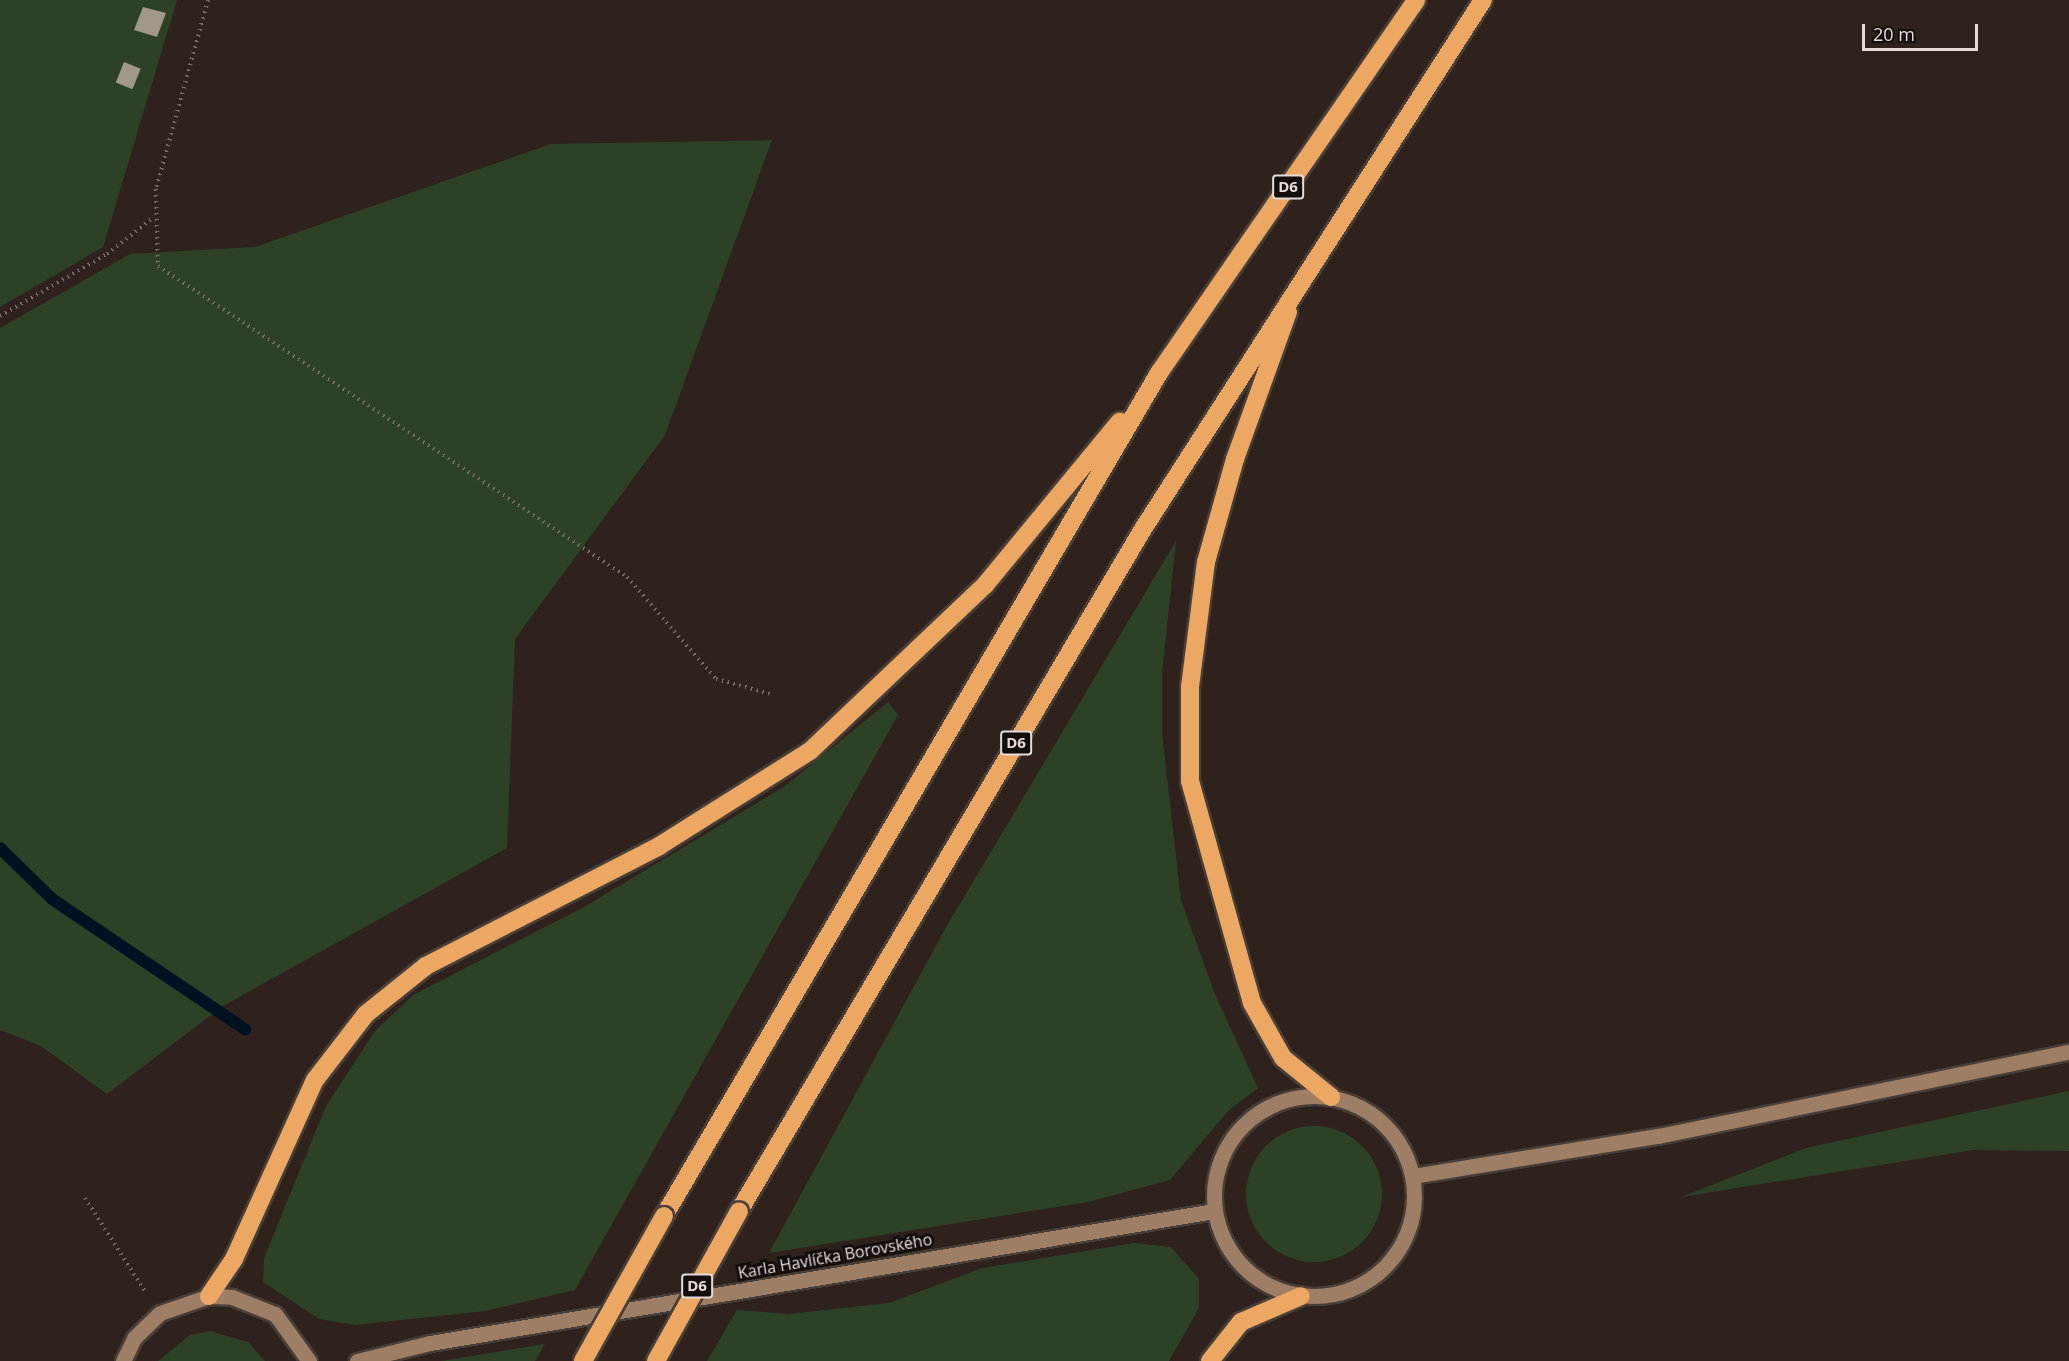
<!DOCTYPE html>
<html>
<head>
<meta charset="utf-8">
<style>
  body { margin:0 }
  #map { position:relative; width:2069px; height:1361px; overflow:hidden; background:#2f221c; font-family:"Open Sans",sans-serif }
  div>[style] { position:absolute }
  .green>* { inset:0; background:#2d4127 }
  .round { border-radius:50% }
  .stream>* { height:12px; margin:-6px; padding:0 6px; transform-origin:6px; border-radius:6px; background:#001121 }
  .building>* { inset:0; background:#a1988a; transform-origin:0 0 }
  .path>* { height:4px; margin-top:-2px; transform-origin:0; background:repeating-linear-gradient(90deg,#786d67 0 1.5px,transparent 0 6px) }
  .roads { filter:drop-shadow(2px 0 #483e38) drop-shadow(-2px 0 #483e38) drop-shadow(0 2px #483e38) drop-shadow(0 -2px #483e38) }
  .secondary>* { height:15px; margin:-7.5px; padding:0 7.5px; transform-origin:7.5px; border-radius:7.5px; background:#9e7e64 }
  .secondary>.ring { margin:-7.5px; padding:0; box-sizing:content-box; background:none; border:15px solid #9e7e64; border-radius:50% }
  .highway>* { height:18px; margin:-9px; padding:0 9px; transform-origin:9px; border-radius:9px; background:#eca762 }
  .bridges { filter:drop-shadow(2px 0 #483e38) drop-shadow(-2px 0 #483e38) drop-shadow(0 2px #483e38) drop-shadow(0 -2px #483e38) }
  .highway-bridge>* { height:18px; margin:-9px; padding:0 9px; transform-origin:9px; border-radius:9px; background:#eca762 }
  span { translate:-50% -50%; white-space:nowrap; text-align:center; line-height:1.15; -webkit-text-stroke:6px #130d0b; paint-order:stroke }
  .shield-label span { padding:2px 4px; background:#130d0b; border:2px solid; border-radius:4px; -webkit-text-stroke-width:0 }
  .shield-label { font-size:15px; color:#e5dcd7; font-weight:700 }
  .street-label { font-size:16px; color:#e5dcd7 }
  .scale { position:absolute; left:1862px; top:24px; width:116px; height:27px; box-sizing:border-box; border:3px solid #e5dcd7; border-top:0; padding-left:8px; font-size:18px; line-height:21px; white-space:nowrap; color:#e5dcd7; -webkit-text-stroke:4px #130d0b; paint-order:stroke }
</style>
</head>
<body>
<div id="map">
  <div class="green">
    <i style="clip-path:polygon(0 0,177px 0,103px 247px,0 307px)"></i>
    <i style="clip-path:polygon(772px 140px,665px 435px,515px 639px,507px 848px,223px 1006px,107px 1094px,41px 1046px,0 1030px,0 328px,130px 254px,255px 247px,551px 144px)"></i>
    <i style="clip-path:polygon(1176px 541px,1162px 673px,1162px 733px,1181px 900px,1214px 992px,1258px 1088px,1228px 1111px,1170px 1180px,1088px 1202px,769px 1253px,945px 929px)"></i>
    <i style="clip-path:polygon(888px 702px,898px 715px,575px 1290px,485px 1311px,355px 1325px,319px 1319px,263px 1282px,264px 1258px,326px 1106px,375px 1031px,413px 995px,584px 907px,785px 786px)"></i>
    <i style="clip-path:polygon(2069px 1091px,2069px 1151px,1973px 1150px,1681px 1197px,1806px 1148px)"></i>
    <i class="round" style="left:1246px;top:1126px;width:136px;height:136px"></i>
    <i style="clip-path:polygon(1134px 1243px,1171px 1247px,1199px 1279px,1199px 1308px,1169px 1361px,707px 1361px,737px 1310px,789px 1314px,889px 1303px,982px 1268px)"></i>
    <i style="clip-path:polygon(210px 1331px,248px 1342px,265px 1361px,158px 1361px,190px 1335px)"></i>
    <i style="clip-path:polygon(545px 1344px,535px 1361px,441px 1361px)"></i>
  </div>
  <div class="stream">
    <i style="left:0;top:848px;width:73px;rotate:44.4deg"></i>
    <i style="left:52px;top:899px;width:233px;rotate:34deg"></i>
  </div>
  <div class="building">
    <i style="clip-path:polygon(143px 7px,166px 13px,157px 37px,134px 30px)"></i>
    <i style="left:124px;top:62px;width:18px;height:22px;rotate:22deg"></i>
  </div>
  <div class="path">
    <i style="left:208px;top:0;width:196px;rotate:105.4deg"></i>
    <i style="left:156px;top:189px;width:77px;rotate:88.5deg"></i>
    <i style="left:158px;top:266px;width:563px;rotate:33.55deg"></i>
    <i style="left:627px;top:577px;width:135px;rotate:48.9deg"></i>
    <i style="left:716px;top:679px;width:57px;rotate:15.3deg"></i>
    <i style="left:0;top:316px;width:124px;rotate:-30.1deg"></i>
    <i style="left:107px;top:254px;width:60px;rotate:-38.2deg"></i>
    <i style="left:85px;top:1198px;width:111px;rotate:57.2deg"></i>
  </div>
  <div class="roads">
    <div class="secondary">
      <i class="ring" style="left:1214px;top:1096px;width:185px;height:185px"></i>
      <i style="left:1413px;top:1176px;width:248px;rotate:-9.3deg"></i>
      <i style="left:1658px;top:1136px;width:419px;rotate:-11.6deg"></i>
      <i style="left:123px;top:1361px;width:25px;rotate:-64deg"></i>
      <i style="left:134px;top:1338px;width:36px;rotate:-44deg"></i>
      <i style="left:160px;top:1313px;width:52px;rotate:-19.1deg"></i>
      <i style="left:209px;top:1296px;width:23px;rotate:2deg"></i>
      <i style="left:232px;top:1297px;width:46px;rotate:21.6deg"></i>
      <i style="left:275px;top:1314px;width:58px;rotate:54.1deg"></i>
      <i style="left:357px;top:1361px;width:75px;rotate:-13.9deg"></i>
      <i style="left:430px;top:1343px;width:795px;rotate:-9.56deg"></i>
    </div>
    <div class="highway">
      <i style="left:1288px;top:312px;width:156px;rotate:109.8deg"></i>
      <i style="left:1235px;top:459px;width:107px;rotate:105.7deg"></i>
      <i style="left:1206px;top:562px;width:126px;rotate:97.3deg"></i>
      <i style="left:1190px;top:687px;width:94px;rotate:90deg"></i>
      <i style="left:1190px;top:781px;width:230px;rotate:74.4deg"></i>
      <i style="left:1252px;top:1003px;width:63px;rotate:60.6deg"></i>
      <i style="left:1283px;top:1058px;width:62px;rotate:39.1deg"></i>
      <i style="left:739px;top:1211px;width:793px;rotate:-59.36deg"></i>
      <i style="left:1143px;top:529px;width:629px;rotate:-57.27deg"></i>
      <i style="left:664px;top:1216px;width:978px;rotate:-59.58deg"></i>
      <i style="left:1159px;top:373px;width:453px;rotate:-55.4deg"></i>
      <i style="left:209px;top:1296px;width:45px;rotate:-56deg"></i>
      <i style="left:234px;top:1259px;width:196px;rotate:-65.7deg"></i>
      <i style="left:315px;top:1080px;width:83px;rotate:-52.3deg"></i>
      <i style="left:366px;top:1014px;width:77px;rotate:-38.7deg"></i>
      <i style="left:426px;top:966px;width:262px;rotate:-27.2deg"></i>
      <i style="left:659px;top:846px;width:178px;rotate:-32.2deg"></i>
      <i style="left:810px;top:751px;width:241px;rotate:-43.5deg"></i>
      <i style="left:985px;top:585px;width:212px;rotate:-50.5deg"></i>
      <i style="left:1210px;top:1361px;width:50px;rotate:-51.5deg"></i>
      <i style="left:1241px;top:1322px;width:65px;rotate:-23.4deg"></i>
    </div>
  </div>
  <div class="bridges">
    <div class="highway-bridge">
      <i style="left:583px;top:1361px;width:166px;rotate:-60.8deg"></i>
      <i style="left:656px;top:1361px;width:171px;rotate:-61deg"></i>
    </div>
  </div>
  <div class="shield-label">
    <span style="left:1288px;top:187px">D6</span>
    <span style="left:1016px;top:743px">D6</span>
    <span style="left:697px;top:1286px">D6</span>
  </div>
  <div class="street-label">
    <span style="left:835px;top:1256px;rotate:-10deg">Karla Havlíčka Borovského</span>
  </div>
  <div class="scale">20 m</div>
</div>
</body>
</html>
